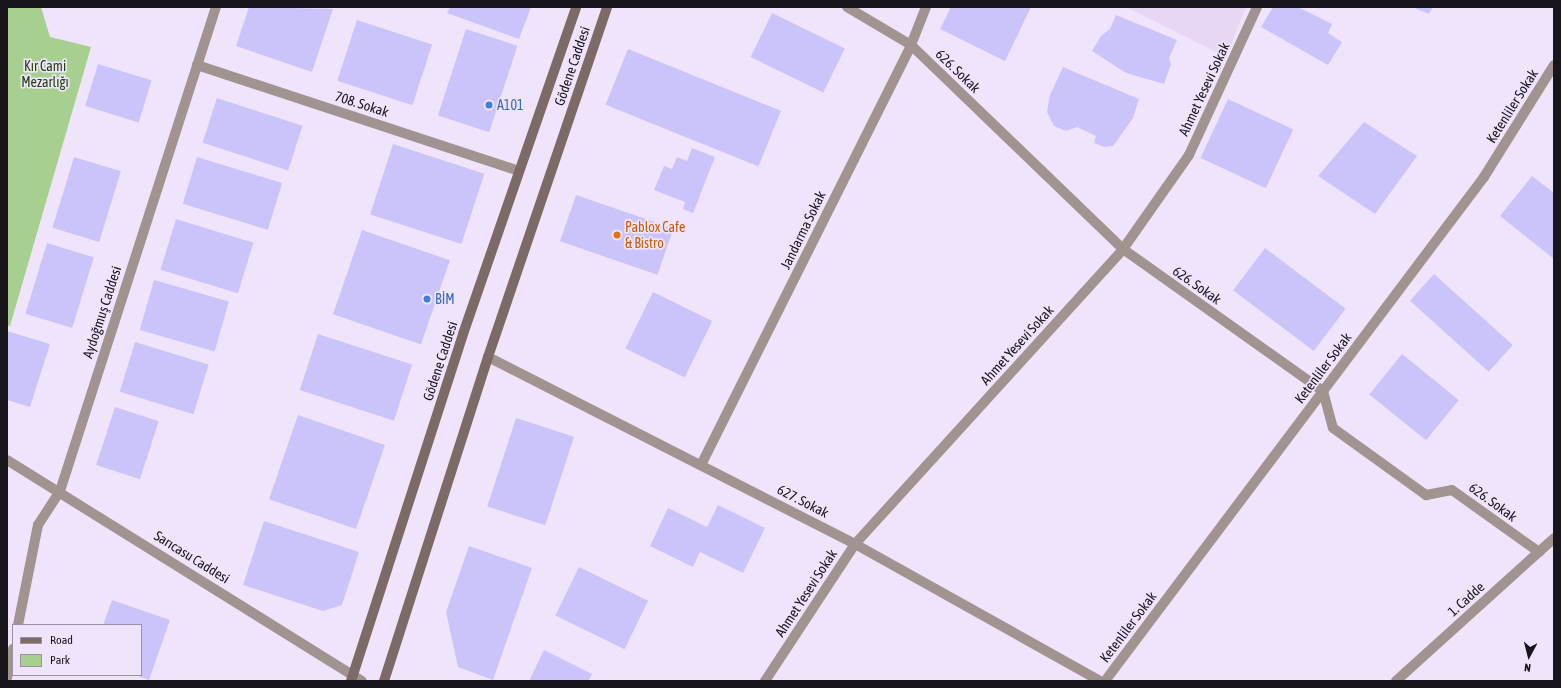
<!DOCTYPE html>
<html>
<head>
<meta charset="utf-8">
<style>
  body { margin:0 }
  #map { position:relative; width:1561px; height:688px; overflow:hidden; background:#f0e4fc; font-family:"Asap Condensed",sans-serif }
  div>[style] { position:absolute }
  .built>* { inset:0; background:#e6d7f5 }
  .green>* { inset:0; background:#a7d090 }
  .building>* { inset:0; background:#cbc4fb; transform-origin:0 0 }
  .minor>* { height:10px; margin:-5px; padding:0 5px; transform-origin:5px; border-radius:5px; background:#a09390 }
  .tertiary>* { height:10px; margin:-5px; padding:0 5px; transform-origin:5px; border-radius:5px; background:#a09390 }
  .secondary>* { height:10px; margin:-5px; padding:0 5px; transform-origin:5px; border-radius:5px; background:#7c6a66 }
  .dots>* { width:11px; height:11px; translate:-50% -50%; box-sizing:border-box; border:2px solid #f0e4fc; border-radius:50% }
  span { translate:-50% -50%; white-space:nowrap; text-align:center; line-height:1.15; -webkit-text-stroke:3.5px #f0e4fc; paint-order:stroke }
  .park-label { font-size:14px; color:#224306 }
  .street-label { font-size:14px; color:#19151d }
  .shop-label { font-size:14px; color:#366cbe }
  .left { translate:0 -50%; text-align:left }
  .food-label { font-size:14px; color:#c56008 }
  .frame { position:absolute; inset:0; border:8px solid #19151d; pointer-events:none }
  .legend { position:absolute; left:12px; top:624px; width:130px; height:52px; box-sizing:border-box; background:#f0e4fc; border:1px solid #9a91a3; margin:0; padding:5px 7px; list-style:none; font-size:12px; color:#19151d }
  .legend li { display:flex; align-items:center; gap:8px; height:20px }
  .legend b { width:20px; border:1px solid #9a91a3 }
  .north { position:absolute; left:1509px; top:636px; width:40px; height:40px; -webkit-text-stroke:3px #f0e4fc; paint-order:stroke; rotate:187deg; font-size:11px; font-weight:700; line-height:16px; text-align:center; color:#19151d }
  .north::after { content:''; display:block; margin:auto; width:14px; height:18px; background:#19151d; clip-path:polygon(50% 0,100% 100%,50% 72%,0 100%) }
</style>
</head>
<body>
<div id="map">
  <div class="built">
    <i style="clip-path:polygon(1126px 7px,1246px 7px,1226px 57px)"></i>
  </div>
  <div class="green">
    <i style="clip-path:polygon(7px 7px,41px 7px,50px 37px,91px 47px,10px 326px,7px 325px)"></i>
  </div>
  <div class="building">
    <i style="clip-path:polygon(249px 7px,333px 9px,312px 72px,236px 46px)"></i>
    <i style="clip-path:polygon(450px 7px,531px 7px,519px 39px,447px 13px)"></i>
    <i style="clip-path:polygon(951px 7px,1031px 7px,1005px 61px,940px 29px)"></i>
    <i style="clip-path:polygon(1273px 7px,1298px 7px,1332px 24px,1328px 33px,1342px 42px,1328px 65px,1261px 27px)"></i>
    <i style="clip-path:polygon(1412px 7px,1433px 7px,1429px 14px)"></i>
    <i style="left:772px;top:13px;width:81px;height:49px;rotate:26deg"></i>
    <i style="clip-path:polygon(1116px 15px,1177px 40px,1169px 58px,1171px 64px,1164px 84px,1126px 73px,1092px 51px,1101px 36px,1110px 29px)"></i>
    <i style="left:357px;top:20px;width:79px;height:64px;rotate:18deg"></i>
    <i style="left:466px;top:29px;width:54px;height:91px;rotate:18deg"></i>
    <i style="left:628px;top:49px;width:165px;height:60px;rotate:22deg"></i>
    <i style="left:98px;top:64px;width:56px;height:44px;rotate:17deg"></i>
    <i style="clip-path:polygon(1063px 67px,1139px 99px,1133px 118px,1113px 146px,1104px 147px,1094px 143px,1096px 136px,1077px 127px,1066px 131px,1054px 126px,1047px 112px,1050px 95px)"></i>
    <i style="left:217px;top:98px;width:90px;height:47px;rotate:18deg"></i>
    <i style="left:1228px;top:99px;width:72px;height:65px;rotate:25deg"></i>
    <i style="clip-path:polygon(1364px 122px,1417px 156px,1375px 214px,1318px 176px)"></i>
    <i style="left:393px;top:144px;width:96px;height:74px;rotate:18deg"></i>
    <i style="clip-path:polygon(692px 148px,715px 157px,693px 213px,683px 209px,685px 202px,654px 190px,664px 166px,672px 169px,677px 157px,687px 161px)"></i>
    <i style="left:74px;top:157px;width:49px;height:74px;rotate:17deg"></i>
    <i style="left:197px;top:157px;width:89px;height:49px;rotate:17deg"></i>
    <i style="clip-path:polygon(1532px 176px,1554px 193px,1554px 259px,1500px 216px)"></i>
    <i style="left:576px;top:195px;width:103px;height:49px;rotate:19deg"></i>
    <i style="left:176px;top:219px;width:81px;height:53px;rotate:17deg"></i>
    <i style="left:362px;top:230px;width:93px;height:89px;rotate:19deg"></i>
    <i style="left:47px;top:243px;width:49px;height:74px;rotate:17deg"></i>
    <i style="left:1265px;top:248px;width:101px;height:53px;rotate:37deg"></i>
    <i style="left:1434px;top:274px;width:106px;height:36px;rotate:42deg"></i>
    <i style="left:154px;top:280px;width:78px;height:52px;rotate:16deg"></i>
    <i style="left:653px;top:292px;width:66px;height:63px;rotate:26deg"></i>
    <i style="clip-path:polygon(7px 331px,50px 344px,30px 407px,7px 400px)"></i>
    <i style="left:318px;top:334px;width:99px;height:59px;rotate:18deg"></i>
    <i style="left:135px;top:342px;width:77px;height:52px;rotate:17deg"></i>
    <i style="left:1402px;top:354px;width:73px;height:52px;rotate:39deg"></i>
    <i style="left:115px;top:407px;width:46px;height:61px;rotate:18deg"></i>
    <i style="left:298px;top:415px;width:92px;height:89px;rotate:19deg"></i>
    <i style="left:516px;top:418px;width:61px;height:93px;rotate:18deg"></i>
    <i style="clip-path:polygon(718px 505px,765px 528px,743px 573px,700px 552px,693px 567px,650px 546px,668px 508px,707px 527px)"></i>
    <i style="clip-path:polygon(264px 521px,359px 552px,342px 605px,323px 611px,243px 585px)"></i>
    <i style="clip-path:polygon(469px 546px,532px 568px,493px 680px,458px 667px,446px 612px)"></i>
    <i style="left:579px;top:567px;width:77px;height:54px;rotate:26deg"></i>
    <i style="clip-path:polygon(112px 600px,170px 620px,149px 680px,135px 675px,141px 675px,141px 625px,103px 625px)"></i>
    <i style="clip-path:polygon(544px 650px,592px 674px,588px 681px,529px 681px)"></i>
  </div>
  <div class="minor">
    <i style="left:847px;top:7px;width:74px;rotate:30.7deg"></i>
    <i style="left:911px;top:45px;width:294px;rotate:43.9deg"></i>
    <i style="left:1123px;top:249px;width:245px;rotate:35.4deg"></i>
    <i style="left:1323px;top:391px;width:38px;rotate:75deg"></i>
    <i style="left:1333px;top:428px;width:115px;rotate:35.8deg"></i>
    <i style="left:1426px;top:495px;width:26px;rotate:-11deg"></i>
    <i style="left:1452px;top:490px;width:107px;rotate:35.5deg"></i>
    <i style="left:197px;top:65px;width:339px;rotate:18.2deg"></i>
    <i style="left:488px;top:357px;width:412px;rotate:27deg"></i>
    <i style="left:855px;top:544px;width:281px;rotate:29.2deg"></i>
    <i style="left:701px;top:465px;width:470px;rotate:-63.4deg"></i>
    <i style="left:911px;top:45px;width:41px;rotate:-68.5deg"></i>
    <i style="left:18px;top:625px;width:102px;rotate:-78.7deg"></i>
    <i style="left:38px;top:525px;width:40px;rotate:-57.1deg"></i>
    <i style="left:60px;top:491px;width:509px;rotate:-72.14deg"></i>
    <i style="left:7px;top:678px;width:30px;rotate:-78deg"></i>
    <i style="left:765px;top:681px;width:164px;rotate:-56.7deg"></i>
    <i style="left:855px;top:544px;width:399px;rotate:-47.7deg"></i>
    <i style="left:1123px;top:249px;width:115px;rotate:-54.9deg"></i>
    <i style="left:1189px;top:155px;width:163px;rotate:-65.3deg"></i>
    <i style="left:1105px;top:681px;width:631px;rotate:-53.06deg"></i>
    <i style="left:1484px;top:177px;width:132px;rotate:-58deg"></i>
  </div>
  <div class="tertiary">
    <i style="left:7px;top:460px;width:418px;rotate:31.9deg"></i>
    <i style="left:1396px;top:681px;width:213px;rotate:-42.1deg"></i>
  </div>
  <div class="secondary">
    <i style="left:351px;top:681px;width:365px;rotate:-72.1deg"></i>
    <i style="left:463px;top:334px;width:346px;rotate:-70.9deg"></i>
    <i style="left:384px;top:681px;width:340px;rotate:-72.2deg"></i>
    <i style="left:488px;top:357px;width:370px;rotate:-71.2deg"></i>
  </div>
  <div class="dots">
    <i style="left:489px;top:105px;background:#3f7fe0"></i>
    <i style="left:617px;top:235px;background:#e8710a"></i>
    <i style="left:427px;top:299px;background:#3f7fe0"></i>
  </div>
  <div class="park-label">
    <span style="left:45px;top:74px">Kır Cami<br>Mezarlığı</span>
  </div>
  <div class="street-label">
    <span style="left:572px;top:66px;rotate:-71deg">Gödene Caddesi</span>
    <span style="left:958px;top:71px;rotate:44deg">626. Sokak</span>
    <span style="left:1204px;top:89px;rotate:-65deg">Ahmet Yesevi Sokak</span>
    <span style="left:362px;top:104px;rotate:18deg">708. Sokak</span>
    <span style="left:1512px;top:106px;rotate:-58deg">Ketenliler Sokak</span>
    <span style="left:803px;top:230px;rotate:-64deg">Jandarma Sokak</span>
    <span style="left:1197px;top:285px;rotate:35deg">626. Sokak</span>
    <span style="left:102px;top:312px;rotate:-72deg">Aydoğmuş Caddesi</span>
    <span style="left:1017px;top:345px;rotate:-48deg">Ahmet Yesevi Sokak</span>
    <span style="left:440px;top:361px;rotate:-72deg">Gödene Caddesi</span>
    <span style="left:1323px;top:368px;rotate:-53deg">Ketenliler Sokak</span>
    <span style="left:803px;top:501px;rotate:27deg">627. Sokak</span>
    <span style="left:1493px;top:502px;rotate:36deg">626. Sokak</span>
    <span style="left:192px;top:557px;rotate:32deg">Sarıcasu Caddesi</span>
    <span style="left:806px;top:593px;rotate:-57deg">Ahmet Yesevi Sokak</span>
    <span style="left:1466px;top:599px;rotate:-42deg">1. Cadde</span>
    <span style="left:1128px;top:627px;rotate:-53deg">Ketenliler Sokak</span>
  </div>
  <div class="shop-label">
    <span class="left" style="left:497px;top:105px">A101</span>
    <span class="left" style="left:435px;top:299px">BİM</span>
  </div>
  <div class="food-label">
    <span class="left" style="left:625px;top:235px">Pablox Cafe<br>&amp; Bistro</span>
  </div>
  <div class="frame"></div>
  <ul class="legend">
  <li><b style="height:5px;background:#7c6a66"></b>Road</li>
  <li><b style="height:11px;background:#a7d090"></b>Park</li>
  </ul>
  <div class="north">N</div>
</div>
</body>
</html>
